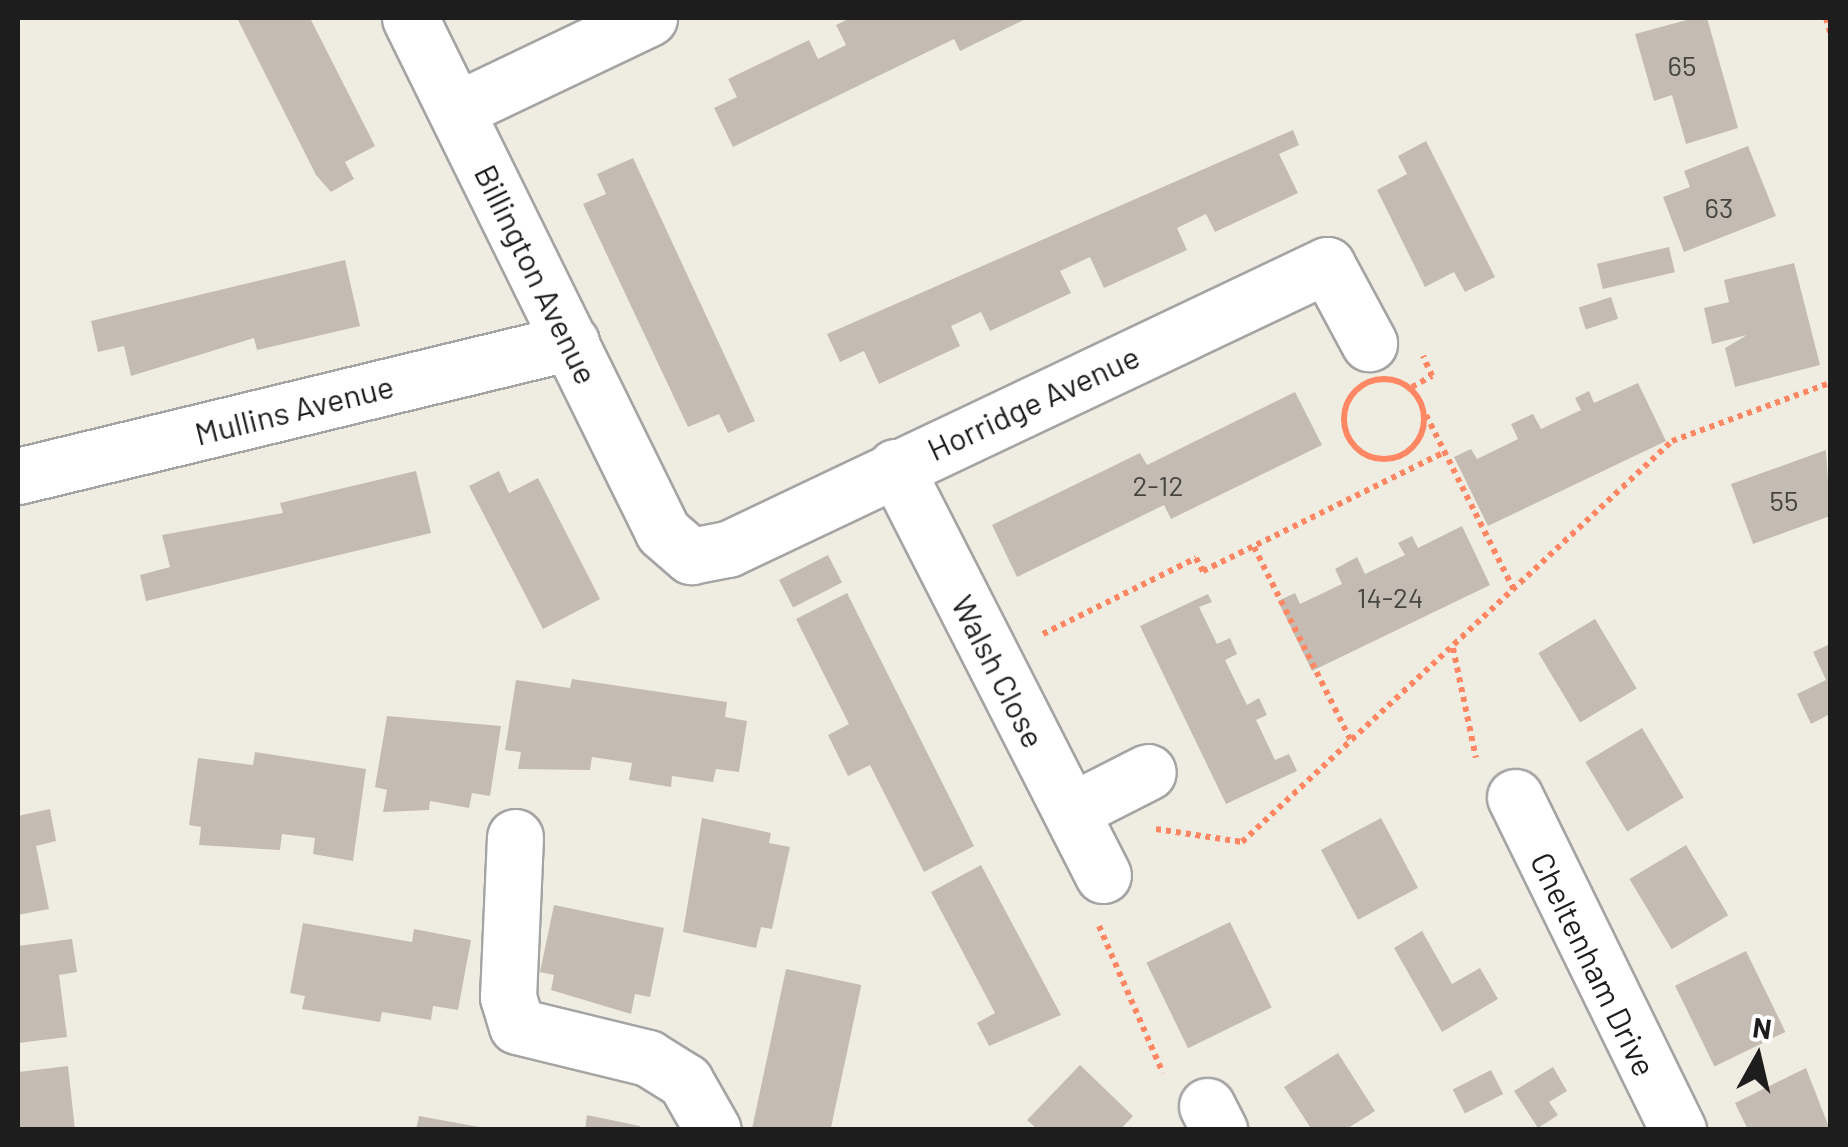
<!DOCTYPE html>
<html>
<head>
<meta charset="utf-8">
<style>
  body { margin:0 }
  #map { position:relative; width:1848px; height:1147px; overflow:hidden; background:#efede2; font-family:Barlow,sans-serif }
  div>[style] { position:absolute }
  .building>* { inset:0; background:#c4bcb2; transform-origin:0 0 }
  .path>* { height:6px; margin-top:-3px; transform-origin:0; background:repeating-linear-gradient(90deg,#ff8764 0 5px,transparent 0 10px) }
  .path>.ring { margin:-3px; padding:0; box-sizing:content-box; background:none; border:6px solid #ff8764; border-radius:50% }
  .roads { filter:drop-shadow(2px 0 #a4a4a4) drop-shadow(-2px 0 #a4a4a4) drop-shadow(0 2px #a4a4a4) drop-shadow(0 -2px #a4a4a4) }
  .street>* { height:55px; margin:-27.5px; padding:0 27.5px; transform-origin:27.5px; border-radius:27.5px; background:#fff }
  span { translate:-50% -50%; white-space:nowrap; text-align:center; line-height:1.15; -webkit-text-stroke:8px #fff; paint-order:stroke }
  .number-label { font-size:28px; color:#474542 }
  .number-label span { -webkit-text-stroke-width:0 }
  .street-label { font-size:32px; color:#1d1d1d }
  .frame { position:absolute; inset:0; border:20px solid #1d1d1d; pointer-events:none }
  .north { position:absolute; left:1708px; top:1007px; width:100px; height:100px; -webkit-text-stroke:8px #fff; paint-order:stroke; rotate:8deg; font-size:28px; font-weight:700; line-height:40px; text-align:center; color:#1d1d1d }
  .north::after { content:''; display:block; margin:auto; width:35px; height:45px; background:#1d1d1d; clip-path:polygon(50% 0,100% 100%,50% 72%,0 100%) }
</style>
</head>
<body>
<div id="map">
  <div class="building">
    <i style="clip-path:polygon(237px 18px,310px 18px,375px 146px,345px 162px,354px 179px,331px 192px,316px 175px)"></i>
    <i style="clip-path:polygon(850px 18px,1028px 18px,960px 51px,954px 39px,733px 147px,714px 108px,737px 97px,728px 79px,809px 40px,818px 59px,846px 45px,836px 25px)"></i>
    <i style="clip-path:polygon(1694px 18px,1707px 18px,1738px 128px,1686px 144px,1672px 95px,1654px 101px,1635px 34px)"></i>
    <i style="clip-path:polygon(1293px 130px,1299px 145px,1279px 154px,1298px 193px,1215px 232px,1206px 214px,1177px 228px,1187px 250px,1104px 288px,1090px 257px,1060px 271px,1071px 293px,990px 331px,981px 312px,951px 326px,960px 346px,879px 384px,864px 351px,840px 362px,827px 334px)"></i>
    <i style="clip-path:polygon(1426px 141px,1495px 277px,1465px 292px,1454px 272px,1425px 287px,1377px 190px,1407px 174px,1398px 156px)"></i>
    <i style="clip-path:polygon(1748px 146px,1776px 216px,1684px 252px,1663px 197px,1690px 187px,1684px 171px)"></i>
    <i style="clip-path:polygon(633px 158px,755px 421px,728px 433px,719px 414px,688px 427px,583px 204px,606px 194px,597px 174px)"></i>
    <i style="left:1669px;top:247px;width:26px;height:74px;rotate:77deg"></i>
    <i style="clip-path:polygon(345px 260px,360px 326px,257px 350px,254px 338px,131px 376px,124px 346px,98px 352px,91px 321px)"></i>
    <i style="clip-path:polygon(1794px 263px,1820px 365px,1735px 387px,1725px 348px,1747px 335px,1712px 344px,1704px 308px,1729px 302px,1724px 280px)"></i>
    <i style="left:1611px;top:297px;width:23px;height:34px;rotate:72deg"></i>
    <i style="clip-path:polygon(1638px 383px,1666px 441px,1488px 526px,1454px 457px,1471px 449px,1477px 459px,1518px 439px,1511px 424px,1533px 414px,1541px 429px,1581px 410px,1575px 398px,1589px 391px,1594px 403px)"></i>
    <i style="clip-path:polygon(1295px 392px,1322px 445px,1171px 519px,1164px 505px,1017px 577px,992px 525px,1140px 453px,1147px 465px)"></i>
    <i style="clip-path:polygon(1826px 450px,1830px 516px,1753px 544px,1731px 484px)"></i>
    <i style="clip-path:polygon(416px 471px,431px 533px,146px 601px,140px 575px,170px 567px,162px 535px,283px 513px,280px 503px)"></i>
    <i style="clip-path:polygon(499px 471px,509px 493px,538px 478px,600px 599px,543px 629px,469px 486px)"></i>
    <i style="clip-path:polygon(1462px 526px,1490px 585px,1312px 671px,1278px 601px,1295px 593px,1300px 604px,1342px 584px,1335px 569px,1357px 557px,1365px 574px,1405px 555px,1398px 543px,1412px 536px,1418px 548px)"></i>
    <i style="left:828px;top:555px;width:31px;height:55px;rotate:63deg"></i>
    <i style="clip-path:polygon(847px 593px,974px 846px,924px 872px,870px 765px,848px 776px,828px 735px,849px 724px,796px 619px)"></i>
    <i style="clip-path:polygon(1208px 594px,1212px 602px,1199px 607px,1217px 644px,1230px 638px,1237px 654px,1225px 660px,1247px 705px,1259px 698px,1267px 715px,1256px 720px,1275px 760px,1289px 754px,1297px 771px,1226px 804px,1140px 626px)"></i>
    <i style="left:1595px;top:619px;width:81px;height:66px;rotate:59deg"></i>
    <i style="clip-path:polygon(1830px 644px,1830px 714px,1811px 724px,1797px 694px,1826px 680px,1813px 652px)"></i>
    <i style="clip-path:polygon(572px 679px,727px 702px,725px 717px,747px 721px,739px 772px,716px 769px,713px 782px,672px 776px,671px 787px,629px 780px,632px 763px,592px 757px,590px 770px,518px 769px,521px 752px,505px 750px,516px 680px,570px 688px)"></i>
    <i style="clip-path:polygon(387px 716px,501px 726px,490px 796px,472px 793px,469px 808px,430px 801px,429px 810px,383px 812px,387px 790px,375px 787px)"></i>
    <i style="left:1642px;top:728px;width:81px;height:66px;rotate:59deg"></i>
    <i style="clip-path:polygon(255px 752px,366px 769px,353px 861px,313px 854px,315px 838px,282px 834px,280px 850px,199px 845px,201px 827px,189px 825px,198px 758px,253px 765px)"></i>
    <i style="clip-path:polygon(50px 809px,56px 841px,36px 846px,49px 909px,18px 915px,18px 816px)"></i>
    <i style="clip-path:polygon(702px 818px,771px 833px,769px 843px,790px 847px,772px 929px,761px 927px,756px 948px,683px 932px)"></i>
    <i style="left:1381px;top:818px;width:79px;height:68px;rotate:62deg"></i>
    <i style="left:1686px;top:845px;width:82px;height:66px;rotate:59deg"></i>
    <i style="clip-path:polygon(981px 865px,1061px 1015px,989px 1046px,977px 1023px,995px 1013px,931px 892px)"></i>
    <i style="clip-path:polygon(554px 905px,664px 928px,650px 997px,635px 994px,631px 1014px,551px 990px,554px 975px,540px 972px)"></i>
    <i style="left:1230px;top:922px;width:95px;height:93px;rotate:64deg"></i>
    <i style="clip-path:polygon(303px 923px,412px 942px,414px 929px,471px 940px,458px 1010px,433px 1006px,431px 1020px,382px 1012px,380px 1022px,302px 1009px,305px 996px,290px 993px)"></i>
    <i style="clip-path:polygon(1422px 931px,1452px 984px,1480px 968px,1498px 999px,1442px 1032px,1394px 948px)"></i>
    <i style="clip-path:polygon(72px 939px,77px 972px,59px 975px,67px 1037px,18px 1043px,18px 946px)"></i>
    <i style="left:1746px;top:951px;width:90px;height:79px;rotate:64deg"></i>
    <i style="left:786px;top:969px;width:77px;height:163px;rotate:12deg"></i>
    <i style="clip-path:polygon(1338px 1053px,1375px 1111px,1345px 1130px,1312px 1130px,1284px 1087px)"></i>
    <i style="clip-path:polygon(1080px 1065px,1133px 1116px,1120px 1130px,1038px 1130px,1027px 1120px)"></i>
    <i style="clip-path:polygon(68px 1066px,75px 1130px,18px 1130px,18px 1072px)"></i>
    <i style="clip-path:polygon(1553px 1067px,1567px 1091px,1549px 1102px,1558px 1115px,1538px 1128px,1514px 1091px)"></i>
    <i style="clip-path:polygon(1806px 1068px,1830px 1130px,1748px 1130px,1735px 1103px)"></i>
    <i style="left:1491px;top:1070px;width:27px;height:43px;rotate:63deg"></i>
    <i style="clip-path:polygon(587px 1115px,640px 1126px,640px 1130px,585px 1130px)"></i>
    <i style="clip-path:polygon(419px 1116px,485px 1128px,485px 1130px,416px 1130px)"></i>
  </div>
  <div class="path">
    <i style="left:1826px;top:18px;width:15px;rotate:74deg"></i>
    <i class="ring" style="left:1344px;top:379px;width:74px;height:74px"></i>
    <i style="left:1412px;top:387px;width:23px;rotate:-29deg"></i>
    <i style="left:1432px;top:376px;width:22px;rotate:-114deg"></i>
    <i style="left:1426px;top:415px;width:196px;rotate:63.3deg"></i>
    <i style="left:1254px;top:547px;width:217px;rotate:63.4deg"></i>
    <i style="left:1043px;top:634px;width:171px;rotate:-26.4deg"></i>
    <i style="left:1196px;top:558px;width:15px;rotate:62deg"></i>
    <i style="left:1203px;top:571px;width:270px;rotate:-26.2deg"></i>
    <i style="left:1453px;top:648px;width:112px;rotate:78.2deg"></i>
    <i style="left:1156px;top:829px;width:87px;rotate:8.6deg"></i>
    <i style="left:1242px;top:842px;width:588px;rotate:-43deg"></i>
    <i style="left:1672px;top:441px;width:168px;rotate:-20.2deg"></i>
    <i style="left:1099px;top:926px;width:160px;rotate:66.5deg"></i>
  </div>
  <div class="roads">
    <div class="street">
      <i style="left:410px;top:18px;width:573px;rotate:63.79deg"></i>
      <i style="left:663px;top:532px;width:37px;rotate:41deg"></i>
      <i style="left:691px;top:556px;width:38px;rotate:-11deg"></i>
      <i style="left:728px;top:549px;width:663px;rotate:-25.37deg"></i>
      <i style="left:1327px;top:265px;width:89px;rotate:61.7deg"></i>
      <i style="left:456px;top:110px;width:214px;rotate:-25.5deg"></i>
      <i style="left:895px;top:467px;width:458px;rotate:63deg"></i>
      <i style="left:18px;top:476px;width:569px;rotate:-13.62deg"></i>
      <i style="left:1515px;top:797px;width:371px;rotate:63.9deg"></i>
      <i style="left:1071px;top:811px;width:86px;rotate:-26.9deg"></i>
      <i style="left:515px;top:837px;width:160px;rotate:92.5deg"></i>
      <i style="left:508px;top:997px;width:30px;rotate:73deg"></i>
      <i style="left:517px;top:1026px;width:135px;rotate:13.7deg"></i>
      <i style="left:648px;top:1058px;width:44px;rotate:31.9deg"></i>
      <i style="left:685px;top:1081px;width:56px;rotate:60.3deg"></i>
      <i style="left:1207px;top:1106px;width:27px;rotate:63deg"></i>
    </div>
  </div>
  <div class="number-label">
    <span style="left:1682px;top:65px">65</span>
    <span style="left:1719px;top:207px">63</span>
    <span style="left:1158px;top:485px">2-12</span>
    <span style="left:1784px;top:500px">55</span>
    <span style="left:1390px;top:597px">14-24</span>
  </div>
  <div class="street-label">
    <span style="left:537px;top:274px;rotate:64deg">Billington Avenue</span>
    <span style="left:1033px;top:402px;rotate:-25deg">Horridge Avenue</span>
    <span style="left:294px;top:409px;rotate:-14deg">Mullins Avenue</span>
    <span style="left:999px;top:671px;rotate:63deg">Walsh Close</span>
    <span style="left:1594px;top:964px;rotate:64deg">Cheltenham Drive</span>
  </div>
  <div class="frame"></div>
  <div class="north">N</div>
</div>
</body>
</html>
